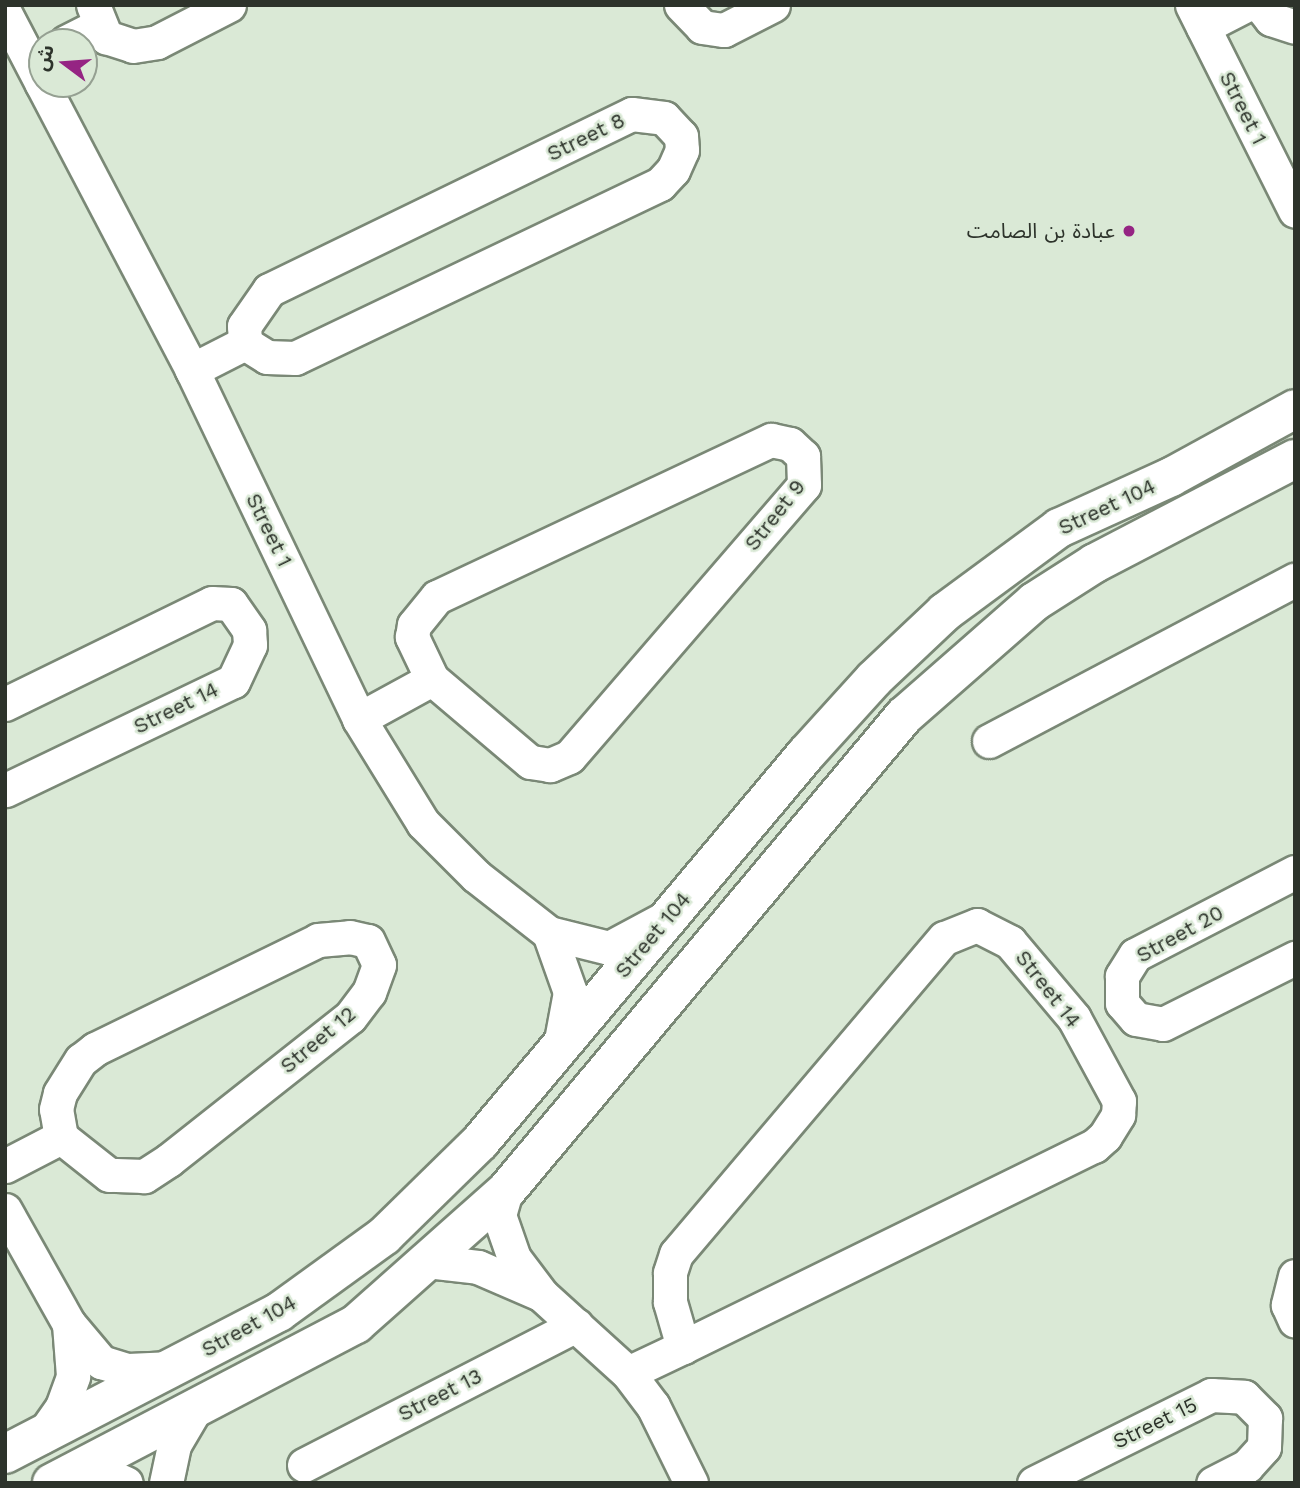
<!DOCTYPE html>
<html>
<head>
<meta charset="utf-8">
<style>
  body { margin:0 }
  #map { position:relative; width:1300px; height:1488px; overflow:hidden; background:#dae9d6; font-family:"Work Sans","Noto Sans Arabic",sans-serif }
  div>[style] { position:absolute }
  .roads { filter:drop-shadow(2px 0 #7a8876) drop-shadow(-2px 0 #7a8876) drop-shadow(0 2px #7a8876) drop-shadow(0 -2px #7a8876) }
  .minor>* { height:33px; margin:-16.5px; padding:0 16.5px; transform-origin:16.5px; border-radius:16.5px; background:#fff }
  .tertiary>* { height:38px; margin:-19px; padding:0 19px; transform-origin:19px; border-radius:19px; background:#fff }
  .dots>* { width:19px; height:19px; translate:-50% -50%; box-sizing:border-box; border:4px solid #dae9d6; border-radius:50% }
  span { translate:-50% -50%; white-space:nowrap; text-align:center; line-height:1.15; -webkit-text-stroke:5px #dae9d6; paint-order:stroke }
  .street-label { font-size:21px; color:#2d332b }
  .poi-label { font-size:21px; color:#2d332b }
  .right { translate:-100% -50%; text-align:right }
  .frame { position:absolute; inset:0; border:7px solid #2d332b; pointer-events:none }
  .north { position:absolute; left:28px; top:28px; width:70px; height:70px; box-sizing:border-box; background:#dae9d6; border:2px solid #95a092; border-radius:50%; rotate:286deg; font-size:19px; font-weight:700; line-height:28px; text-align:center; color:#2d332b }
  .north::after { content:''; display:block; margin:auto; width:24px; height:32px; background:#952483; clip-path:polygon(50% 0,100% 100%,50% 72%,0 100%) }
</style>
</head>
<body>
<div id="map">
  <div class="roads">
    <div class="minor">
      <i style="left:93px;top:5px;width:35px;rotate:68deg"></i>
      <i style="left:106px;top:37px;width:28px;rotate:18deg"></i>
      <i style="left:133px;top:46px;width:24px;rotate:-9deg"></i>
      <i style="left:157px;top:42px;width:81px;rotate:-27.2deg"></i>
      <i style="left:681px;top:5px;width:30px;rotate:46deg"></i>
      <i style="left:702px;top:27px;width:22px;rotate:8deg"></i>
      <i style="left:724px;top:30px;width:55px;rotate:-27deg"></i>
      <i style="left:1192px;top:5px;width:230px;rotate:63.4deg"></i>
      <i style="left:1260px;top:5px;width:18px;rotate:52deg"></i>
      <i style="left:1271px;top:19px;width:25px;rotate:18deg"></i>
      <i style="left:5px;top:13px;width:80px;rotate:62.5deg"></i>
      <i style="left:1203px;top:27px;width:48px;rotate:-27.1deg"></i>
      <i style="left:66px;top:42px;width:36px;rotate:-27deg"></i>
      <i style="left:42px;top:84px;width:323px;rotate:62.3deg"></i>
      <i style="left:192px;top:370px;width:387px;rotate:64.4deg"></i>
      <i style="left:359px;top:719px;width:122px;rotate:58.4deg"></i>
      <i style="left:423px;top:823px;width:75px;rotate:45deg"></i>
      <i style="left:476px;top:876px;width:93px;rotate:38deg"></i>
      <i style="left:549px;top:933px;width:62px;rotate:14deg"></i>
      <i style="left:609px;top:948px;width:64px;rotate:-28.2deg"></i>
      <i style="left:632px;top:114px;width:32px;rotate:7deg"></i>
      <i style="left:664px;top:118px;width:25px;rotate:47deg"></i>
      <i style="left:681px;top:136px;width:14px;rotate:86deg"></i>
      <i style="left:682px;top:150px;width:22px;rotate:114deg"></i>
      <i style="left:673px;top:170px;width:19px;rotate:133deg"></i>
      <i style="left:660px;top:184px;width:404px;rotate:154.5deg"></i>
      <i style="left:295px;top:358px;width:28px;rotate:-178deg"></i>
      <i style="left:267px;top:357px;width:26px;rotate:-148deg"></i>
      <i style="left:245px;top:343px;width:17px;rotate:-93deg"></i>
      <i style="left:244px;top:326px;width:44px;rotate:-55.2deg"></i>
      <i style="left:269px;top:290px;width:403px;rotate:-25.9deg"></i>
      <i style="left:192px;top:370px;width:59px;rotate:-27deg"></i>
      <i style="left:771px;top:440px;width:19px;rotate:12deg"></i>
      <i style="left:790px;top:444px;width:18px;rotate:43deg"></i>
      <i style="left:803px;top:456px;width:29px;rotate:88deg"></i>
      <i style="left:804px;top:485px;width:359px;rotate:130.8deg"></i>
      <i style="left:569px;top:757px;width:21px;rotate:157deg"></i>
      <i style="left:550px;top:765px;width:20px;rotate:-171deg"></i>
      <i style="left:530px;top:762px;width:128px;rotate:-139.7deg"></i>
      <i style="left:432px;top:679px;width:47px;rotate:-115.5deg"></i>
      <i style="left:412px;top:637px;width:12px;rotate:-81deg"></i>
      <i style="left:414px;top:625px;width:36px;rotate:-51deg"></i>
      <i style="left:437px;top:597px;width:369px;rotate:-25.2deg"></i>
      <i style="left:5px;top:704px;width:230px;rotate:-26deg"></i>
      <i style="left:212px;top:603px;width:19px;rotate:3deg"></i>
      <i style="left:231px;top:604px;width:32px;rotate:55deg"></i>
      <i style="left:249px;top:630px;width:15px;rotate:86deg"></i>
      <i style="left:250px;top:645px;width:40px;rotate:115deg"></i>
      <i style="left:233px;top:681px;width:253px;rotate:154.4deg"></i>
      <i style="left:359px;top:719px;width:83px;rotate:-28.7deg"></i>
      <i style="left:989px;top:741px;width:346px;rotate:-27.8deg"></i>
      <i style="left:1295px;top:872px;width:180px;rotate:152.6deg"></i>
      <i style="left:1135px;top:955px;width:25px;rotate:122deg"></i>
      <i style="left:1122px;top:976px;width:27px;rotate:90deg"></i>
      <i style="left:1122px;top:1003px;width:21px;rotate:49deg"></i>
      <i style="left:1136px;top:1019px;width:27px;rotate:10deg"></i>
      <i style="left:1163px;top:1024px;width:148px;rotate:-26.6deg"></i>
      <i style="left:549px;top:933px;width:63px;rotate:70.4deg"></i>
      <i style="left:570px;top:992px;width:55px;rotate:100.5deg"></i>
      <i style="left:350px;top:937px;width:18px;rotate:13deg"></i>
      <i style="left:368px;top:941px;width:26px;rotate:65deg"></i>
      <i style="left:379px;top:965px;width:29px;rotate:110deg"></i>
      <i style="left:369px;top:992px;width:31px;rotate:127deg"></i>
      <i style="left:350px;top:1017px;width:231px;rotate:141.7deg"></i>
      <i style="left:169px;top:1160px;width:30px;rotate:147deg"></i>
      <i style="left:144px;top:1176px;width:35px;rotate:-178deg"></i>
      <i style="left:109px;top:1175px;width:61px;rotate:-141.6deg"></i>
      <i style="left:61px;top:1137px;width:28px;rotate:-100deg"></i>
      <i style="left:56px;top:1109px;width:16px;rotate:-76deg"></i>
      <i style="left:60px;top:1093px;width:39px;rotate:-58deg"></i>
      <i style="left:81px;top:1060px;width:18px;rotate:-38deg"></i>
      <i style="left:95px;top:1049px;width:248px;rotate:-26deg"></i>
      <i style="left:318px;top:940px;width:32px;rotate:-5deg"></i>
      <i style="left:5px;top:1166px;width:63px;rotate:-27.4deg"></i>
      <i style="left:506px;top:1191px;width:25px;rotate:106deg"></i>
      <i style="left:499px;top:1215px;width:46px;rotate:70.8deg"></i>
      <i style="left:514px;top:1258px;width:46px;rotate:52.9deg"></i>
      <i style="left:542px;top:1295px;width:116px;rotate:42.2deg"></i>
      <i style="left:628px;top:1373px;width:41px;rotate:52.9deg"></i>
      <i style="left:653px;top:1406px;width:86px;rotate:63.7deg"></i>
      <i style="left:5px;top:1210px;width:131px;rotate:60.7deg"></i>
      <i style="left:69px;top:1324px;width:50px;rotate:49.9deg"></i>
      <i style="left:101px;top:1362px;width:28px;rotate:17deg"></i>
      <i style="left:128px;top:1370px;width:44px;rotate:-2.6deg"></i>
      <i style="left:427px;top:1261px;width:51px;rotate:6.7deg"></i>
      <i style="left:478px;top:1267px;width:65px;rotate:23.4deg"></i>
      <i style="left:1295px;top:1276px;width:30px;rotate:104deg"></i>
      <i style="left:1288px;top:1305px;width:17px;rotate:66deg"></i>
      <i style="left:628px;top:1373px;width:61px;rotate:-25.3deg"></i>
      <i style="left:683px;top:1347px;width:458px;rotate:-26.1deg"></i>
      <i style="left:1094px;top:1146px;width:15px;rotate:-42deg"></i>
      <i style="left:1105px;top:1136px;width:25px;rotate:-58deg"></i>
      <i style="left:1118px;top:1115px;width:14px;rotate:-86deg"></i>
      <i style="left:1119px;top:1101px;width:94px;rotate:-118.5deg"></i>
      <i style="left:1074px;top:1018px;width:99px;rotate:-130.1deg"></i>
      <i style="left:1010px;top:942px;width:37px;rotate:-153deg"></i>
      <i style="left:977px;top:925px;width:35px;rotate:158deg"></i>
      <i style="left:944px;top:938px;width:414px;rotate:130.3deg"></i>
      <i style="left:676px;top:1254px;width:20px;rotate:108deg"></i>
      <i style="left:670px;top:1273px;width:29px;rotate:90deg"></i>
      <i style="left:670px;top:1302px;width:47px;rotate:73.9deg"></i>
      <i style="left:41px;top:1437px;width:37px;rotate:-55deg"></i>
      <i style="left:62px;top:1407px;width:33px;rotate:-70deg"></i>
      <i style="left:73px;top:1376px;width:52px;rotate:-94.4deg"></i>
      <i style="left:304px;top:1465px;width:306px;rotate:-27.2deg"></i>
      <i style="left:78px;top:1470px;width:23px;rotate:5deg"></i>
      <i style="left:101px;top:1472px;width:27px;rotate:24deg"></i>
      <i style="left:166px;top:1483px;width:39px;rotate:-78deg"></i>
      <i style="left:174px;top:1445px;width:45px;rotate:-59.5deg"></i>
      <i style="left:1034px;top:1483px;width:198px;rotate:-26.4deg"></i>
      <i style="left:1211px;top:1395px;width:33px;rotate:3deg"></i>
      <i style="left:1244px;top:1397px;width:30px;rotate:45deg"></i>
      <i style="left:1265px;top:1418px;width:29px;rotate:92deg"></i>
      <i style="left:1264px;top:1447px;width:25px;rotate:132deg"></i>
      <i style="left:1247px;top:1466px;width:38px;rotate:153deg"></i>
    </div>
    <div class="tertiary">
      <i style="left:5px;top:1454px;width:309px;rotate:-27.4deg"></i>
      <i style="left:279px;top:1312px;width:130px;rotate:-35.9deg"></i>
      <i style="left:384px;top:1236px;width:134px;rotate:-44.4deg"></i>
      <i style="left:480px;top:1142px;width:507px;rotate:-49.96deg"></i>
      <i style="left:806px;top:754px;width:101px;rotate:-47.8deg"></i>
      <i style="left:874px;top:679px;width:98px;rotate:-43.3deg"></i>
      <i style="left:945px;top:612px;width:142px;rotate:-36.4deg"></i>
      <i style="left:1059px;top:528px;width:123px;rotate:-24.5deg"></i>
      <i style="left:1171px;top:477px;width:141px;rotate:-28.7deg"></i>
      <i style="left:52px;top:1483px;width:343px;rotate:-27.6deg"></i>
      <i style="left:356px;top:1324px;width:200px;rotate:-41.6deg"></i>
      <i style="left:506px;top:1191px;width:620px;rotate:-50.04deg"></i>
      <i style="left:904px;top:716px;width:173px;rotate:-41.2deg"></i>
      <i style="left:1034px;top:602px;width:72px;rotate:-32.6deg"></i>
      <i style="left:1095px;top:563px;width:225px;rotate:-27.5deg"></i>
    </div>
  </div>
  <div class="dots">
    <i style="left:1129px;top:231px;background:#952483"></i>
  </div>
  <div class="street-label">
    <span style="left:1243px;top:108px;rotate:63deg">Street 1</span>
    <span style="left:586px;top:137px;rotate:-26deg">Street 8</span>
    <span style="left:1107px;top:507px;rotate:-25deg">Street 104</span>
    <span style="left:775px;top:515px;rotate:-52deg">Street 9</span>
    <span style="left:269px;top:530px;rotate:64deg">Street 1</span>
    <span style="left:176px;top:708px;rotate:-26deg">Street 14</span>
    <span style="left:1180px;top:934px;rotate:-29deg">Street 20</span>
    <span style="left:653px;top:935px;rotate:-50deg">Street 104</span>
    <span style="left:1048px;top:989px;rotate:52deg">Street 14</span>
    <span style="left:318px;top:1040px;rotate:-40deg">Street 12</span>
    <span style="left:249px;top:1326px;rotate:-29deg">Street 104</span>
    <span style="left:440px;top:1395px;rotate:-27deg">Street 13</span>
    <span style="left:1155px;top:1423px;rotate:-26deg">Street 15</span>
  </div>
  <div class="poi-label">
    <span class="right" style="left:1115px;top:231px">عبادة بن الصامت</span>
  </div>
  <div class="frame"></div>
  <div class="north">ش</div>
</div>
</body>
</html>
